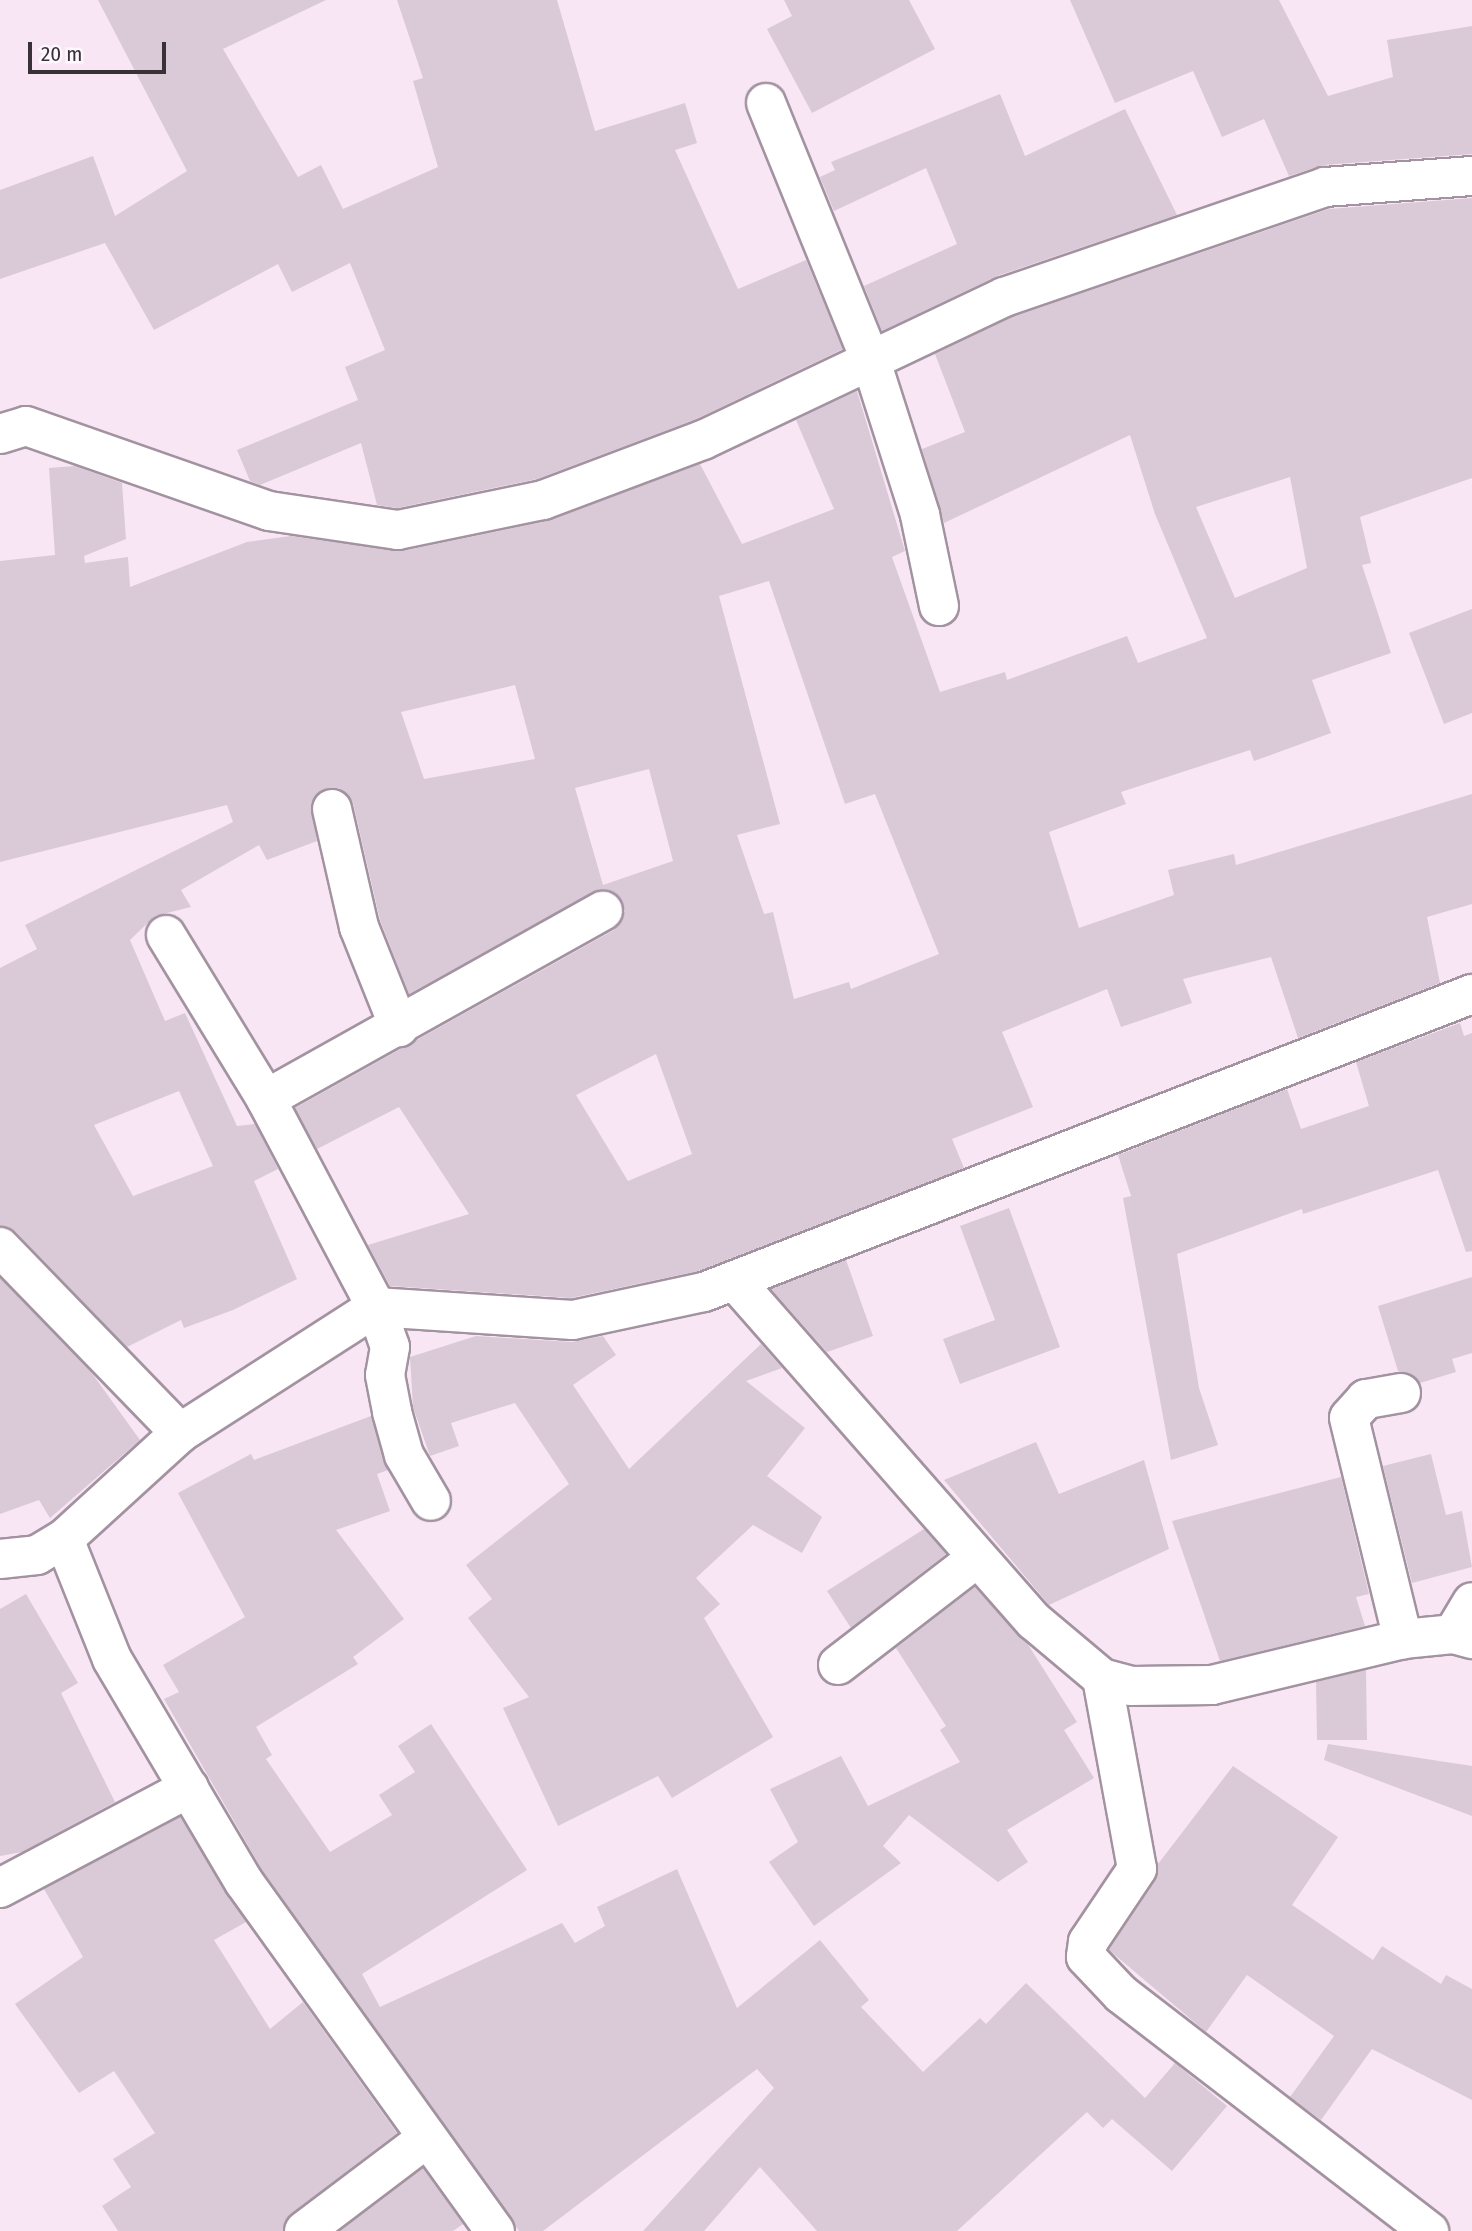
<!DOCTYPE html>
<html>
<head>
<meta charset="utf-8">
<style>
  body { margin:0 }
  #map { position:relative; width:1472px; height:2231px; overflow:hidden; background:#f8e6f5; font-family:"Fira Sans Condensed",sans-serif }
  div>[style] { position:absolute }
  .building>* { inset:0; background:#dac9d7 }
  .roads { filter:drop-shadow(2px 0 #a393a1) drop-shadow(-2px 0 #a393a1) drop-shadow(0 2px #a393a1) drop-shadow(0 -2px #a393a1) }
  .minor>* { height:38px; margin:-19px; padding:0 19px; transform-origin:19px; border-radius:19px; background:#fff }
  span { translate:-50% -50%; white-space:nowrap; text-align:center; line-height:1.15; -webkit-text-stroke:5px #fef7fd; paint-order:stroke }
  .scale { position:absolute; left:28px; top:42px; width:138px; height:32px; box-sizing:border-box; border:4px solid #383137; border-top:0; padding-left:9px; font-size:21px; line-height:24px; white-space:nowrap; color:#383137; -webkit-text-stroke:5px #fef7fd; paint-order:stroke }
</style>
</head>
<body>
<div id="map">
  <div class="building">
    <i style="clip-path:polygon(98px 0,326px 0,223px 49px,298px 177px,321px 165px,343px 209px,438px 167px,413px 81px,423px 78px,397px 0,557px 0,595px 131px,685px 103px,697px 143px,675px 150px,738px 289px,806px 260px,843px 349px,694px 420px,537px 479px,397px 508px,377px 505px,361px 443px,260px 485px,250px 481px,237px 450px,358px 400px,345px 367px,385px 350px,350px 263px,292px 292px,278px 264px,154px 330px,105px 243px,0 279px,0 190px,93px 156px,115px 216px,187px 171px)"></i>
    <i style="clip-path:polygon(784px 0,909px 0,935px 49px,812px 113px,767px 29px,792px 16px)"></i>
    <i style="clip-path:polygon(1070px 0,1279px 0,1328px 96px,1393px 77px,1387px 40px,1472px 26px,1472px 154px,1323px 165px,1289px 176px,1264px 119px,1222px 137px,1193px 71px,1115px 103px)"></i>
    <i style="clip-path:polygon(1000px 94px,1025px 156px,1125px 109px,1177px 215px,997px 276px,882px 331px,864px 286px,957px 244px,926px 168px,834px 211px,820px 177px,835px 170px,831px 162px)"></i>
    <i style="clip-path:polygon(evenodd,1472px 198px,1472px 478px,1360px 517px,1371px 563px,1362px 565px,1391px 653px,1312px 680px,1331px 733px,1254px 761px,1250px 750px,1121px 792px,1126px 804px,1049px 832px,1079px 928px,1174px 895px,1168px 870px,1234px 854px,1236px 865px,1472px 794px,1472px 904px,1427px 917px,1440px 983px,1298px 1038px,1271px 957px,1183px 979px,1192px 1003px,1121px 1027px,1107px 989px,1002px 1032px,1033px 1107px,952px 1139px,964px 1168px,698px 1271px,571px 1298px,390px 1286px,368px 1245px,469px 1214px,399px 1107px,317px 1149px,295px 1108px,614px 930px,625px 911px,615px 893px,593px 892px,409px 994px,380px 920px,353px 803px,339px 788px,328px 788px,311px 803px,317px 841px,267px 860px,259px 845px,181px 890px,191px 907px,155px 916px,130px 940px,165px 1021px,185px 1013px,237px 1126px,255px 1124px,278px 1169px,254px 1181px,297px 1279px,233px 1310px,184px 1328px,181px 1320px,127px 1347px,16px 1232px,0 1226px,0 968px,37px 949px,25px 925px,233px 822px,227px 805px,0 862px,0 561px,55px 555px,49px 468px,75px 466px,122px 483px,126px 539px,84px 556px,85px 563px,128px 557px,130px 587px,247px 542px,291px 536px,402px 551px,547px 521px,700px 464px,742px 544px,834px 509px,796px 420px,857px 391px,905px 551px,892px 557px,940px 692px,1005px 672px,1007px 680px,1127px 636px,1138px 663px,1207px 638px,1155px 514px,1130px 435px,944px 523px,922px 449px,965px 432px,935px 354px,1012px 317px,1329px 209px,1472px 198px,1290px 477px,1307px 568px,1235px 598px,1196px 507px,1290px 477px,1472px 198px,769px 581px,845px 804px,875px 794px,939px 954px,851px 989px,849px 982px,794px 999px,773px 912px,764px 914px,737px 835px,780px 824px,719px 596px,769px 581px,1472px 198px,515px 685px,535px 759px,424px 779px,401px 712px,515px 685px,1472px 198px,649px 769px,673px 861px,603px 885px,575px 788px,649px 769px,1472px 198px,656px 1054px,692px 1154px,628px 1181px,576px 1095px,656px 1054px,1472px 198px,179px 1091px,213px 1166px,133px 1196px,94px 1125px,179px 1091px)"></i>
    <i style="clip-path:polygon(1472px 609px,1472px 713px,1444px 724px,1409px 633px)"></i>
    <i style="clip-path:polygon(1460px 1023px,1464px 1036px,1472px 1033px,1472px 1251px,1466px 1252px,1438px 1170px,1303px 1214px,1302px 1209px,1177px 1254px,1199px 1388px,1218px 1445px,1171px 1460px,1123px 1198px,1131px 1196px,1118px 1155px,1287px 1089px,1301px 1129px,1369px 1106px,1356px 1062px)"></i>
    <i style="clip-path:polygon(1009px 1208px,1060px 1347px,960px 1384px,943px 1339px,995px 1320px,960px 1226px)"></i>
    <i style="clip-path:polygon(846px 1260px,873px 1336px,827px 1352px,771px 1289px)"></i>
    <i style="clip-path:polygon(1472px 1277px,1472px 1353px,1452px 1359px,1456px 1372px,1420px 1383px,1398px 1371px,1378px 1306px)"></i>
    <i style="clip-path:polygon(0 1278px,91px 1372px,140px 1440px,50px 1518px,39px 1500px,0 1514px)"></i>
    <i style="clip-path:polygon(476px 1336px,572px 1342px,603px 1336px,616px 1355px,573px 1385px,629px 1469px,761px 1344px,782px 1368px,746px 1381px,805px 1428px,767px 1476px,822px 1517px,802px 1553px,753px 1525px,696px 1578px,720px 1604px,704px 1618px,773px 1737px,672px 1798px,658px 1776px,558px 1826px,503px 1708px,529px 1697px,468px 1618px,492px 1599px,466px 1565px,569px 1484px,515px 1403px,451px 1423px,459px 1446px,430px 1456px,413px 1407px,410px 1357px)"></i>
    <i style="clip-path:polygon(371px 1416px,388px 1470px,377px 1474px,390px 1511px,336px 1530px,404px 1619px,353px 1657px,358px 1664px,256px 1727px,272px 1755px,266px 1759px,330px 1852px,392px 1815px,379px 1795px,415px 1772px,398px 1746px,431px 1724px,527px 1870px,362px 1974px,380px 2007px,562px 1923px,575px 1943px,605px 1926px,597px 1907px,677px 1869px,737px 2008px,820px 1940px,869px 2000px,861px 2007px,923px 2072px,980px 2018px,986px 2024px,1026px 1983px,1145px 2098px,1175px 2063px,1227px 2106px,1172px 2171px,1112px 2119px,1103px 2128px,1087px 2112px,957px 2231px,817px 2231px,760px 2167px,704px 2231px,643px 2231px,774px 2088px,757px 2069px,543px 2231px,519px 2231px,262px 1870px,164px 1699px,179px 1692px,163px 1665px,245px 1617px,178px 1493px,251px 1454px,254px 1460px)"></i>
    <i style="clip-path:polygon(1036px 1442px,1059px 1494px,1144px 1460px,1169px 1549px,1049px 1605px,944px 1480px)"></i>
    <i style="clip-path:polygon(1431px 1454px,1446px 1515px,1462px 1511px,1472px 1567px,1412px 1583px,1383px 1466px)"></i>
    <i style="clip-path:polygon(1341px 1477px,1369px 1594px,1356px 1597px,1365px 1626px,1220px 1661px,1172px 1521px)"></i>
    <i style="clip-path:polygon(924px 1529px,946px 1554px,851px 1628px,827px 1591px)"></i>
    <i style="clip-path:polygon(975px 1587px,1027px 1643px,1077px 1722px,1064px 1730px,1094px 1778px,1007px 1830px,1028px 1862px,998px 1882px,909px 1815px,883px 1846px,901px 1863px,814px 1926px,769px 1862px,798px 1842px,770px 1789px,841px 1756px,868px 1806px,960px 1762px,940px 1730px,946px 1726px,896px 1648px)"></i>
    <i style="clip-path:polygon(26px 1594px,78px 1683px,61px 1693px,115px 1802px,22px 1852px,0 1856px,0 1609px)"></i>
    <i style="clip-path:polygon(1366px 1670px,1367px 1740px,1317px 1740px,1316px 1682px)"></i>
    <i style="clip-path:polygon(1328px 1744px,1472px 1766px,1472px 1816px,1324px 1760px)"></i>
    <i style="clip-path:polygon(1233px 1766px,1338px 1837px,1292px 1905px,1373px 1960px,1382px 1946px,1441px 1984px,1446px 1975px,1472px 1989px,1472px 2100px,1372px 2049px,1321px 2120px,1290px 2097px,1334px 2036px,1247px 1975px,1206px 2032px,1109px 1950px,1155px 1881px,1158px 1864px)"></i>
    <i style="clip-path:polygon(180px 1817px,246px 1922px,214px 1940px,270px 2029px,303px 2002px,397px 2133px,291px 2214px,283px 2231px,118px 2231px,102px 2206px,131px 2187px,113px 2159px,155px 2133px,114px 2071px,79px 2093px,15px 2004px,83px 1957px,44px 1889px)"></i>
    <i style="clip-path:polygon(423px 2168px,463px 2224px,453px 2231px,340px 2231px)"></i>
  </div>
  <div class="roads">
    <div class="minor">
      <i style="left:766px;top:103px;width:279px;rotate:67.9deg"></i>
      <i style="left:871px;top:361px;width:162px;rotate:72.3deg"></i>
      <i style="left:920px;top:515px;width:93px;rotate:78.2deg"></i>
      <i style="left:0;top:434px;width:27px;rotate:-17deg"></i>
      <i style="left:26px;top:426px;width:257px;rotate:19.3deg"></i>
      <i style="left:269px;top:511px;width:130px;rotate:8.4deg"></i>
      <i style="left:398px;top:530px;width:148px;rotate:-11.7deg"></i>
      <i style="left:543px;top:500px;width:171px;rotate:-20.6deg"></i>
      <i style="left:703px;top:440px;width:333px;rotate:-25.4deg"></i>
      <i style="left:1004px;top:297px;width:339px;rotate:-18.9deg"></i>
      <i style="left:1325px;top:187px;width:147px;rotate:-4.3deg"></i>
      <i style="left:332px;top:809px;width:121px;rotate:77.1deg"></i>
      <i style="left:359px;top:927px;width:108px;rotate:68.2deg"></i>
      <i style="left:166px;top:935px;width:192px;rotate:58.6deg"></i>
      <i style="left:266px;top:1099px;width:235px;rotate:62.1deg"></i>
      <i style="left:376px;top:1307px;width:42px;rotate:70.7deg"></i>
      <i style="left:390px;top:1347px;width:28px;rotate:100deg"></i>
      <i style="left:385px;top:1375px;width:38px;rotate:79deg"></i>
      <i style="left:392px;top:1412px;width:45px;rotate:74.4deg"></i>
      <i style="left:404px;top:1455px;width:53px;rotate:59.6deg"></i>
      <i style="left:266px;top:1099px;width:386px;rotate:-29.2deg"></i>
      <i style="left:0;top:1247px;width:259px;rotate:45.9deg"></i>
      <i style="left:735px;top:1281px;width:453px;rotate:48.7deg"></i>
      <i style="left:1034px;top:1621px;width:89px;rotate:40deg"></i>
      <i style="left:1102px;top:1678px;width:30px;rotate:15deg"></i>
      <i style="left:1131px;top:1686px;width:81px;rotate:-0.7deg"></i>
      <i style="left:1212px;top:1685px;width:196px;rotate:-13.5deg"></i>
      <i style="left:1403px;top:1639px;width:50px;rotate:-5.7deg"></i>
      <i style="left:1453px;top:1634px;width:20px;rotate:15deg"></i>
      <i style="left:1401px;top:1393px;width:36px;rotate:170deg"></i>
      <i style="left:1366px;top:1399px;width:25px;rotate:132deg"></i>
      <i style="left:1349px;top:1418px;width:228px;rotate:76.3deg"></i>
      <i style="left:64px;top:1539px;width:129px;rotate:68.2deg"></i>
      <i style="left:112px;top:1659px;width:259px;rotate:59.4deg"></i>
      <i style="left:244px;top:1882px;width:430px;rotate:54.3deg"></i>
      <i style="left:0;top:1559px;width:37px;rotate:-6deg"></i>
      <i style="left:37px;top:1555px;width:31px;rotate:-31deg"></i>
      <i style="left:64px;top:1539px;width:157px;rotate:-42.4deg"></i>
      <i style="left:180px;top:1433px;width:233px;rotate:-32.7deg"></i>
      <i style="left:376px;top:1307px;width:197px;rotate:3.8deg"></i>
      <i style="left:573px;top:1320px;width:134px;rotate:-12.1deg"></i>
      <i style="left:704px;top:1292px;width:824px;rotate:-21.21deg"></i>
      <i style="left:1453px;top:1634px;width:37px;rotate:-59deg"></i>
      <i style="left:838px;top:1665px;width:175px;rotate:-37.6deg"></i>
      <i style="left:1102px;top:1678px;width:194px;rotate:79.6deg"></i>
      <i style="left:1137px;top:1869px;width:88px;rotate:123.9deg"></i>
      <i style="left:1088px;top:1942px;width:15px;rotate:98deg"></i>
      <i style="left:1086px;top:1957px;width:51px;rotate:46.6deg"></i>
      <i style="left:1121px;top:1994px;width:389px;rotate:37.6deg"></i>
      <i style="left:0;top:1888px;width:214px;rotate:-27.9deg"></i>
      <i style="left:304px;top:2231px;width:154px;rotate:-37.1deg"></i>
    </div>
  </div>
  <div class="scale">20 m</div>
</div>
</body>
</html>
